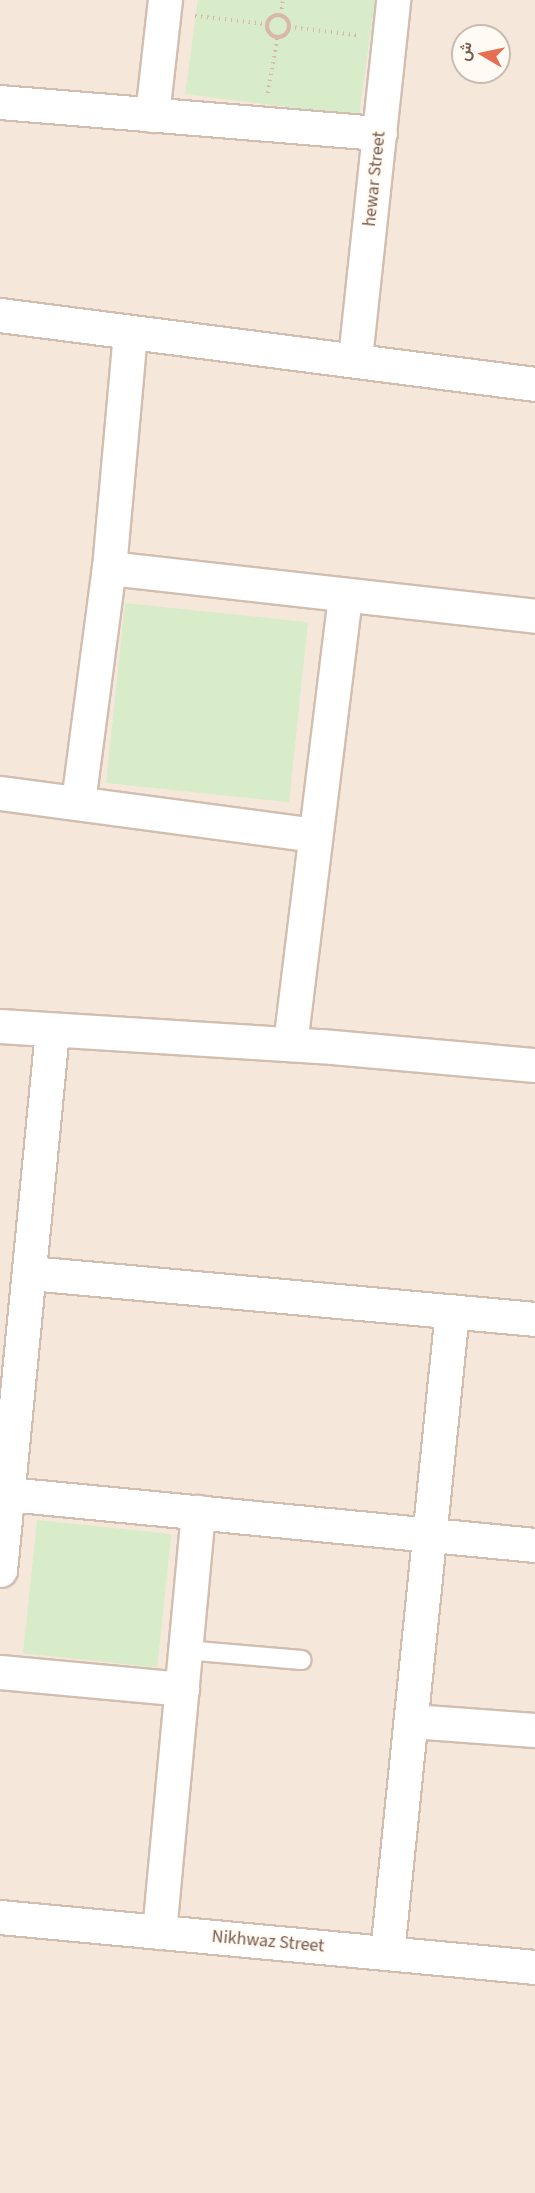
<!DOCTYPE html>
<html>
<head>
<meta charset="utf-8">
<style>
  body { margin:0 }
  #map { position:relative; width:535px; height:2193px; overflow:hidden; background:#fdf6ec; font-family:"Source Sans 3",Vazirmatn,sans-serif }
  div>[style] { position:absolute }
  .residential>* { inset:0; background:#f5e8da }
  .green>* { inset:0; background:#d8ecc9; transform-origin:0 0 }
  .path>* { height:4px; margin-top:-2px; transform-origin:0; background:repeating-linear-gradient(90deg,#d9b8a5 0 1.5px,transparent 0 6px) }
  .path>.ring { margin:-2px; padding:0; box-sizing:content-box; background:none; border:4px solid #d9b8a5; border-radius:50% }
  .roads { filter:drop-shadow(2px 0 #d1beb0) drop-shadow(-2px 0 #d1beb0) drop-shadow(0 2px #d1beb0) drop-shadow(0 -2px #d1beb0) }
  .lane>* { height:18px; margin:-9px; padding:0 9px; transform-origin:9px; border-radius:9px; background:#fff }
  .street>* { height:33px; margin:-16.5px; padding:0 16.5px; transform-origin:16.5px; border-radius:16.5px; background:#fff }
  span { translate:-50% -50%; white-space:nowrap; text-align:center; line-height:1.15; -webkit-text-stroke:4.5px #fffaf3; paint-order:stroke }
  .street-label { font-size:18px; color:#7a5c4d }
  .north { position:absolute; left:451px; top:24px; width:60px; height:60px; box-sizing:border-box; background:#fffaf3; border:2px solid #cabbb1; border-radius:50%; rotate:279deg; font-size:16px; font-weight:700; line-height:24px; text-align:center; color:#7a5c4d }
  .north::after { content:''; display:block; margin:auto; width:21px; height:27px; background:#e76f51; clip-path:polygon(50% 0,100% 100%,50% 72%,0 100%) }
</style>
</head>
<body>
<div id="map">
  <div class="residential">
    <i style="clip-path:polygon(evenodd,0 0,535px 0,535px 2193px,0 2193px,0 0,463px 36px,499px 36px,499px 72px,463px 72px,463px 36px)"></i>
  </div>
  <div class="green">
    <i style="clip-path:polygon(198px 0,375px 0,359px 116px,185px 94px)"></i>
    <i style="left:125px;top:603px;width:184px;height:181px;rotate:6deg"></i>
    <i style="left:37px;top:1520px;width:135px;height:134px;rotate:6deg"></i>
  </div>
  <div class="path">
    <i class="ring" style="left:267px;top:15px;width:18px;height:18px"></i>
    <i style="left:281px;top:15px;width:15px;rotate:-82deg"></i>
    <i style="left:195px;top:16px;width:71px;rotate:6.4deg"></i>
    <i style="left:289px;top:27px;width:68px;rotate:6.7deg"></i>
    <i style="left:268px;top:93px;width:56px;rotate:-80.7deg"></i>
  </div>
  <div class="roads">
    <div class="lane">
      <i style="left:185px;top:1650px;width:117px;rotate:4.9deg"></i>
    </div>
    <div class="street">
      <i style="left:0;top:102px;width:381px;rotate:4.7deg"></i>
      <i style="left:152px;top:115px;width:116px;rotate:-83.6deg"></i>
      <i style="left:0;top:315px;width:539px;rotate:7.35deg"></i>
      <i style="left:355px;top:358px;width:360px;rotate:-83.9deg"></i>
      <i style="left:109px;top:568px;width:429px;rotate:6.4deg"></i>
      <i style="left:0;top:793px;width:317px;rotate:7.6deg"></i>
      <i style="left:78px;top:802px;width:236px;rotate:-82.5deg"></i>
      <i style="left:109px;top:568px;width:236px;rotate:-84.9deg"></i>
      <i style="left:0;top:1026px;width:322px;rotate:3.6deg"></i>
      <i style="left:321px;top:1046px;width:215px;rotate:5.1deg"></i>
      <i style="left:290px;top:1044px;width:452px;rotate:-83deg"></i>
      <i style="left:30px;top:1273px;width:507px;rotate:5.2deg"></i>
      <i style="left:8px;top:1494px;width:529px;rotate:5.53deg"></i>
      <i style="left:0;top:1570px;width:542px;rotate:-84.49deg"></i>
      <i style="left:0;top:1672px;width:183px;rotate:5.3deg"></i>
      <i style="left:411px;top:1721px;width:124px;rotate:4.2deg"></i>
      <i style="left:0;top:1917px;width:537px;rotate:5.34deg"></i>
      <i style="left:159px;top:1932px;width:422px;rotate:-84.7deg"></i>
      <i style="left:387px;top:1953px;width:645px;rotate:-84.22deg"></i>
    </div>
  </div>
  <div class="street-label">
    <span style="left:375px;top:179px;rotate:-84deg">hewar Street</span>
    <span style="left:268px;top:1942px;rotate:5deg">Nikhwaz Street</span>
  </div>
  <div class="north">ش</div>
</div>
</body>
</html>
